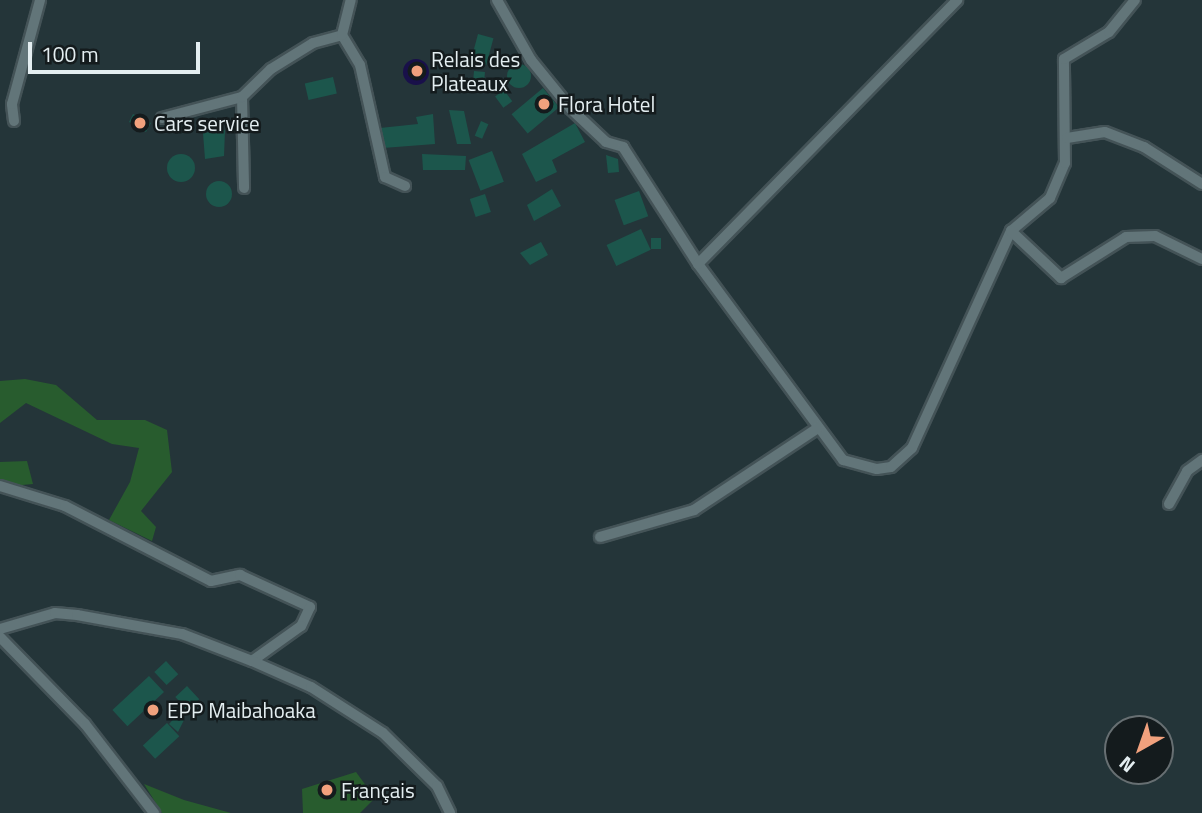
<!DOCTYPE html>
<html>
<head>
<meta charset="utf-8">
<style>
  body { margin:0 }
  #map { position:relative; width:1202px; height:813px; overflow:hidden; background:#243539; font-family:"Titillium Web",sans-serif }
  div>[style] { position:absolute }
  .green>* { inset:0; background:#285c2e }
  .water>* { inset:0; background:#19104a }
  .round { border-radius:50% }
  .building>* { inset:0; background:#1c564c; transform-origin:0 0 }
  .roads { filter:drop-shadow(2px 0 #445357) drop-shadow(-2px 0 #445357) drop-shadow(0 2px #445357) drop-shadow(0 -2px #445357) }
  .minor>* { height:10px; margin:-5px; padding:0 5px; transform-origin:5px; border-radius:5px; background:#627579 }
  .dots>* { width:19px; height:19px; translate:-50% -50%; box-sizing:border-box; border:4px solid #141b1d; border-radius:50% }
  span { translate:-50% -50%; white-space:nowrap; text-align:center; line-height:1.15; -webkit-text-stroke:5px #141b1d; paint-order:stroke }
  .poi-label { font-size:21px; color:#e4eef1 }
  .left { translate:0 -50%; text-align:left }
  .north { position:absolute; left:1104px; top:715px; width:70px; height:70px; box-sizing:border-box; background:#141b1d; border:2px solid #676f72; border-radius:50%; rotate:220deg; font-size:19px; font-weight:700; line-height:28px; text-align:center; color:#e4eef1 }
  .north::after { content:''; display:block; margin:auto; width:24px; height:32px; background:#f1a17d; clip-path:polygon(50% 0,100% 100%,50% 72%,0 100%) }
  .scale { position:absolute; left:28px; top:42px; width:172px; height:32px; box-sizing:border-box; border:4px solid #e4eef1; border-top:0; padding-left:9px; font-size:21px; line-height:24px; white-space:nowrap; color:#e4eef1; -webkit-text-stroke:5px #141b1d; paint-order:stroke }
</style>
</head>
<body>
<div id="map">
  <div class="green">
    <i style="clip-path:polygon(25px 379px,56px 385px,97px 420px,145px 420px,167px 430px,172px 472px,141px 511px,156px 527px,152px 541px,109px 520px,130px 482px,139px 448px,112px 444px,26px 403px,0 423px,0 381px)"></i>
    <i style="clip-path:polygon(27px 461px,33px 484px,0 487px,0 462px)"></i>
    <i style="clip-path:polygon(356px 772px,375px 798px,360px 813px,303px 813px,302px 789px)"></i>
    <i style="clip-path:polygon(144px 784px,184px 800px,231px 813px,162px 813px)"></i>
  </div>
  <div class="water">
    <i class="round" style="left:403px;top:59px;width:26px;height:26px"></i>
  </div>
  <div class="building">
    <i style="left:478px;top:34px;width:16px;height:28px;rotate:15deg"></i>
    <i class="round" style="left:507px;top:64px;width:24px;height:24px"></i>
    <i style="left:474px;top:71px;width:11px;height:18px;rotate:5deg"></i>
    <i style="left:333px;top:77px;width:17px;height:29px;rotate:77deg"></i>
    <i style="left:543px;top:88px;width:25px;height:41px;rotate:50deg"></i>
    <i style="left:504px;top:90px;width:14px;height:11px;rotate:54deg"></i>
    <i style="clip-path:polygon(449px 110px,464px 111px,471px 144px,457px 144px)"></i>
    <i style="clip-path:polygon(133px 114px,151px 123px,146px 132px,129px 122px)"></i>
    <i style="clip-path:polygon(433px 114px,435px 144px,383px 148px,380px 128px,418px 124px,416px 117px)"></i>
    <i style="left:481px;top:121px;width:8px;height:16px;rotate:23deg"></i>
    <i style="clip-path:polygon(575px 123px,585px 142px,552px 160px,557px 172px,536px 182px,522px 154px)"></i>
    <i style="clip-path:polygon(225px 130px,224px 156px,205px 159px,203px 133px)"></i>
    <i style="left:492px;top:151px;width:33px;height:25px;rotate:69deg"></i>
    <i class="round" style="left:167px;top:154px;width:28px;height:28px"></i>
    <i style="clip-path:polygon(422px 154px,466px 156px,465px 170px,423px 170px)"></i>
    <i style="clip-path:polygon(606px 155px,618px 159px,619px 172px,608px 173px)"></i>
    <i class="round" style="left:206px;top:181px;width:26px;height:26px"></i>
    <i style="clip-path:polygon(552px 189px,561px 206px,534px 221px,527px 205px)"></i>
    <i style="left:639px;top:191px;width:27px;height:26px;rotate:70deg"></i>
    <i style="left:485px;top:194px;width:19px;height:16px;rotate:72deg"></i>
    <i style="left:641px;top:229px;width:23px;height:38px;rotate:65deg"></i>
    <i style="left:651px;top:238px;width:10px;height:11px"></i>
    <i style="clip-path:polygon(541px 242px,548px 255px,530px 265px,520px 253px)"></i>
    <i style="left:166px;top:661px;width:18px;height:16px;rotate:47deg"></i>
    <i style="left:149px;top:676px;width:22px;height:50px;rotate:47deg"></i>
    <i style="left:187px;top:686px;width:18px;height:16px;rotate:47deg"></i>
    <i style="clip-path:polygon(178px 714px,184px 720px,178px 732px,169px 724px)"></i>
    <i style="left:167px;top:723px;width:18px;height:33px;rotate:47deg"></i>
  </div>
  <div class="roads">
    <div class="minor">
      <i style="left:497px;top:0;width:69px;rotate:60.5deg"></i>
      <i style="left:531px;top:60px;width:63px;rotate:50.8deg"></i>
      <i style="left:571px;top:109px;width:48px;rotate:43.3deg"></i>
      <i style="left:606px;top:142px;width:18px;rotate:16deg"></i>
      <i style="left:623px;top:147px;width:139px;rotate:57.3deg"></i>
      <i style="left:698px;top:264px;width:244px;rotate:53.5deg"></i>
      <i style="left:843px;top:460px;width:35px;rotate:15deg"></i>
      <i style="left:877px;top:469px;width:14px;rotate:-8deg"></i>
      <i style="left:891px;top:467px;width:28px;rotate:-42deg"></i>
      <i style="left:912px;top:448px;width:239px;rotate:-65.5deg"></i>
      <i style="left:1011px;top:231px;width:51px;rotate:-40.2deg"></i>
      <i style="left:1050px;top:198px;width:38px;rotate:-67deg"></i>
      <i style="left:1065px;top:163px;width:104px;rotate:-90.6deg"></i>
      <i style="left:1064px;top:59px;width:52px;rotate:-31deg"></i>
      <i style="left:1109px;top:32px;width:41px;rotate:-50.9deg"></i>
      <i style="left:342px;top:35px;width:35px;rotate:59deg"></i>
      <i style="left:360px;top:65px;width:115px;rotate:77.4deg"></i>
      <i style="left:385px;top:177px;width:22px;rotate:24deg"></i>
      <i style="left:242px;top:97px;width:91px;rotate:88.7deg"></i>
      <i style="left:162px;top:118px;width:83px;rotate:-14.7deg"></i>
      <i style="left:242px;top:97px;width:40px;rotate:-44deg"></i>
      <i style="left:271px;top:69px;width:49px;rotate:-31.8deg"></i>
      <i style="left:313px;top:43px;width:30px;rotate:-15deg"></i>
      <i style="left:342px;top:35px;width:36px;rotate:-76deg"></i>
      <i style="left:14px;top:121px;width:17px;rotate:-97deg"></i>
      <i style="left:12px;top:104px;width:108px;rotate:-74.9deg"></i>
      <i style="left:1067px;top:138px;width:38px;rotate:-9deg"></i>
      <i style="left:1105px;top:132px;width:42px;rotate:21deg"></i>
      <i style="left:1144px;top:147px;width:69px;rotate:32.5deg"></i>
      <i style="left:1011px;top:231px;width:69px;rotate:43.2deg"></i>
      <i style="left:1061px;top:278px;width:77px;rotate:-32.2deg"></i>
      <i style="left:1126px;top:237px;width:29px;rotate:-2deg"></i>
      <i style="left:1155px;top:236px;width:52px;rotate:26.1deg"></i>
      <i style="left:698px;top:264px;width:370px;rotate:-45.5deg"></i>
      <i style="left:0;top:486px;width:68px;rotate:17.1deg"></i>
      <i style="left:65px;top:506px;width:164px;rotate:27.2deg"></i>
      <i style="left:211px;top:581px;width:30px;rotate:-12deg"></i>
      <i style="left:240px;top:575px;width:77px;rotate:24.6deg"></i>
      <i style="left:310px;top:607px;width:21px;rotate:115deg"></i>
      <i style="left:301px;top:626px;width:60px;rotate:144.5deg"></i>
      <i style="left:1169px;top:504px;width:38px;rotate:-61deg"></i>
      <i style="left:1187px;top:471px;width:19px;rotate:-36deg"></i>
      <i style="left:600px;top:537px;width:98px;rotate:-16deg"></i>
      <i style="left:694px;top:510px;width:149px;rotate:-33.5deg"></i>
      <i style="left:0;top:629px;width:57px;rotate:-16.2deg"></i>
      <i style="left:55px;top:613px;width:22px;rotate:5deg"></i>
      <i style="left:77px;top:615px;width:107px;rotate:10.3deg"></i>
      <i style="left:182px;top:634px;width:75px;rotate:21.1deg"></i>
      <i style="left:252px;top:661px;width:64px;rotate:23.8deg"></i>
      <i style="left:311px;top:687px;width:85px;rotate:32.6deg"></i>
      <i style="left:383px;top:733px;width:76px;rotate:44.5deg"></i>
      <i style="left:437px;top:786px;width:30px;rotate:64deg"></i>
      <i style="left:0;top:637px;width:122px;rotate:45.7deg"></i>
      <i style="left:85px;top:724px;width:113px;rotate:52.2deg"></i>
    </div>
  </div>
  <div class="dots">
    <i style="left:417px;top:71px;background:#f1a17d"></i>
    <i style="left:544px;top:104px;background:#f1a17d"></i>
    <i style="left:140px;top:123px;background:#f1a17d"></i>
    <i style="left:153px;top:710px;background:#f1a17d"></i>
    <i style="left:327px;top:790px;background:#f1a17d"></i>
  </div>
  <div class="poi-label">
    <span class="left" style="left:431px;top:71px">Relais des<br>Plateaux</span>
    <span class="left" style="left:558px;top:104px">Flora Hotel</span>
    <span class="left" style="left:154px;top:123px">Cars service</span>
    <span class="left" style="left:167px;top:710px">EPP Maibahoaka</span>
    <span class="left" style="left:341px;top:790px">Français</span>
  </div>
  <div class="north">N</div>
  <div class="scale">100 m</div>
</div>
</body>
</html>
